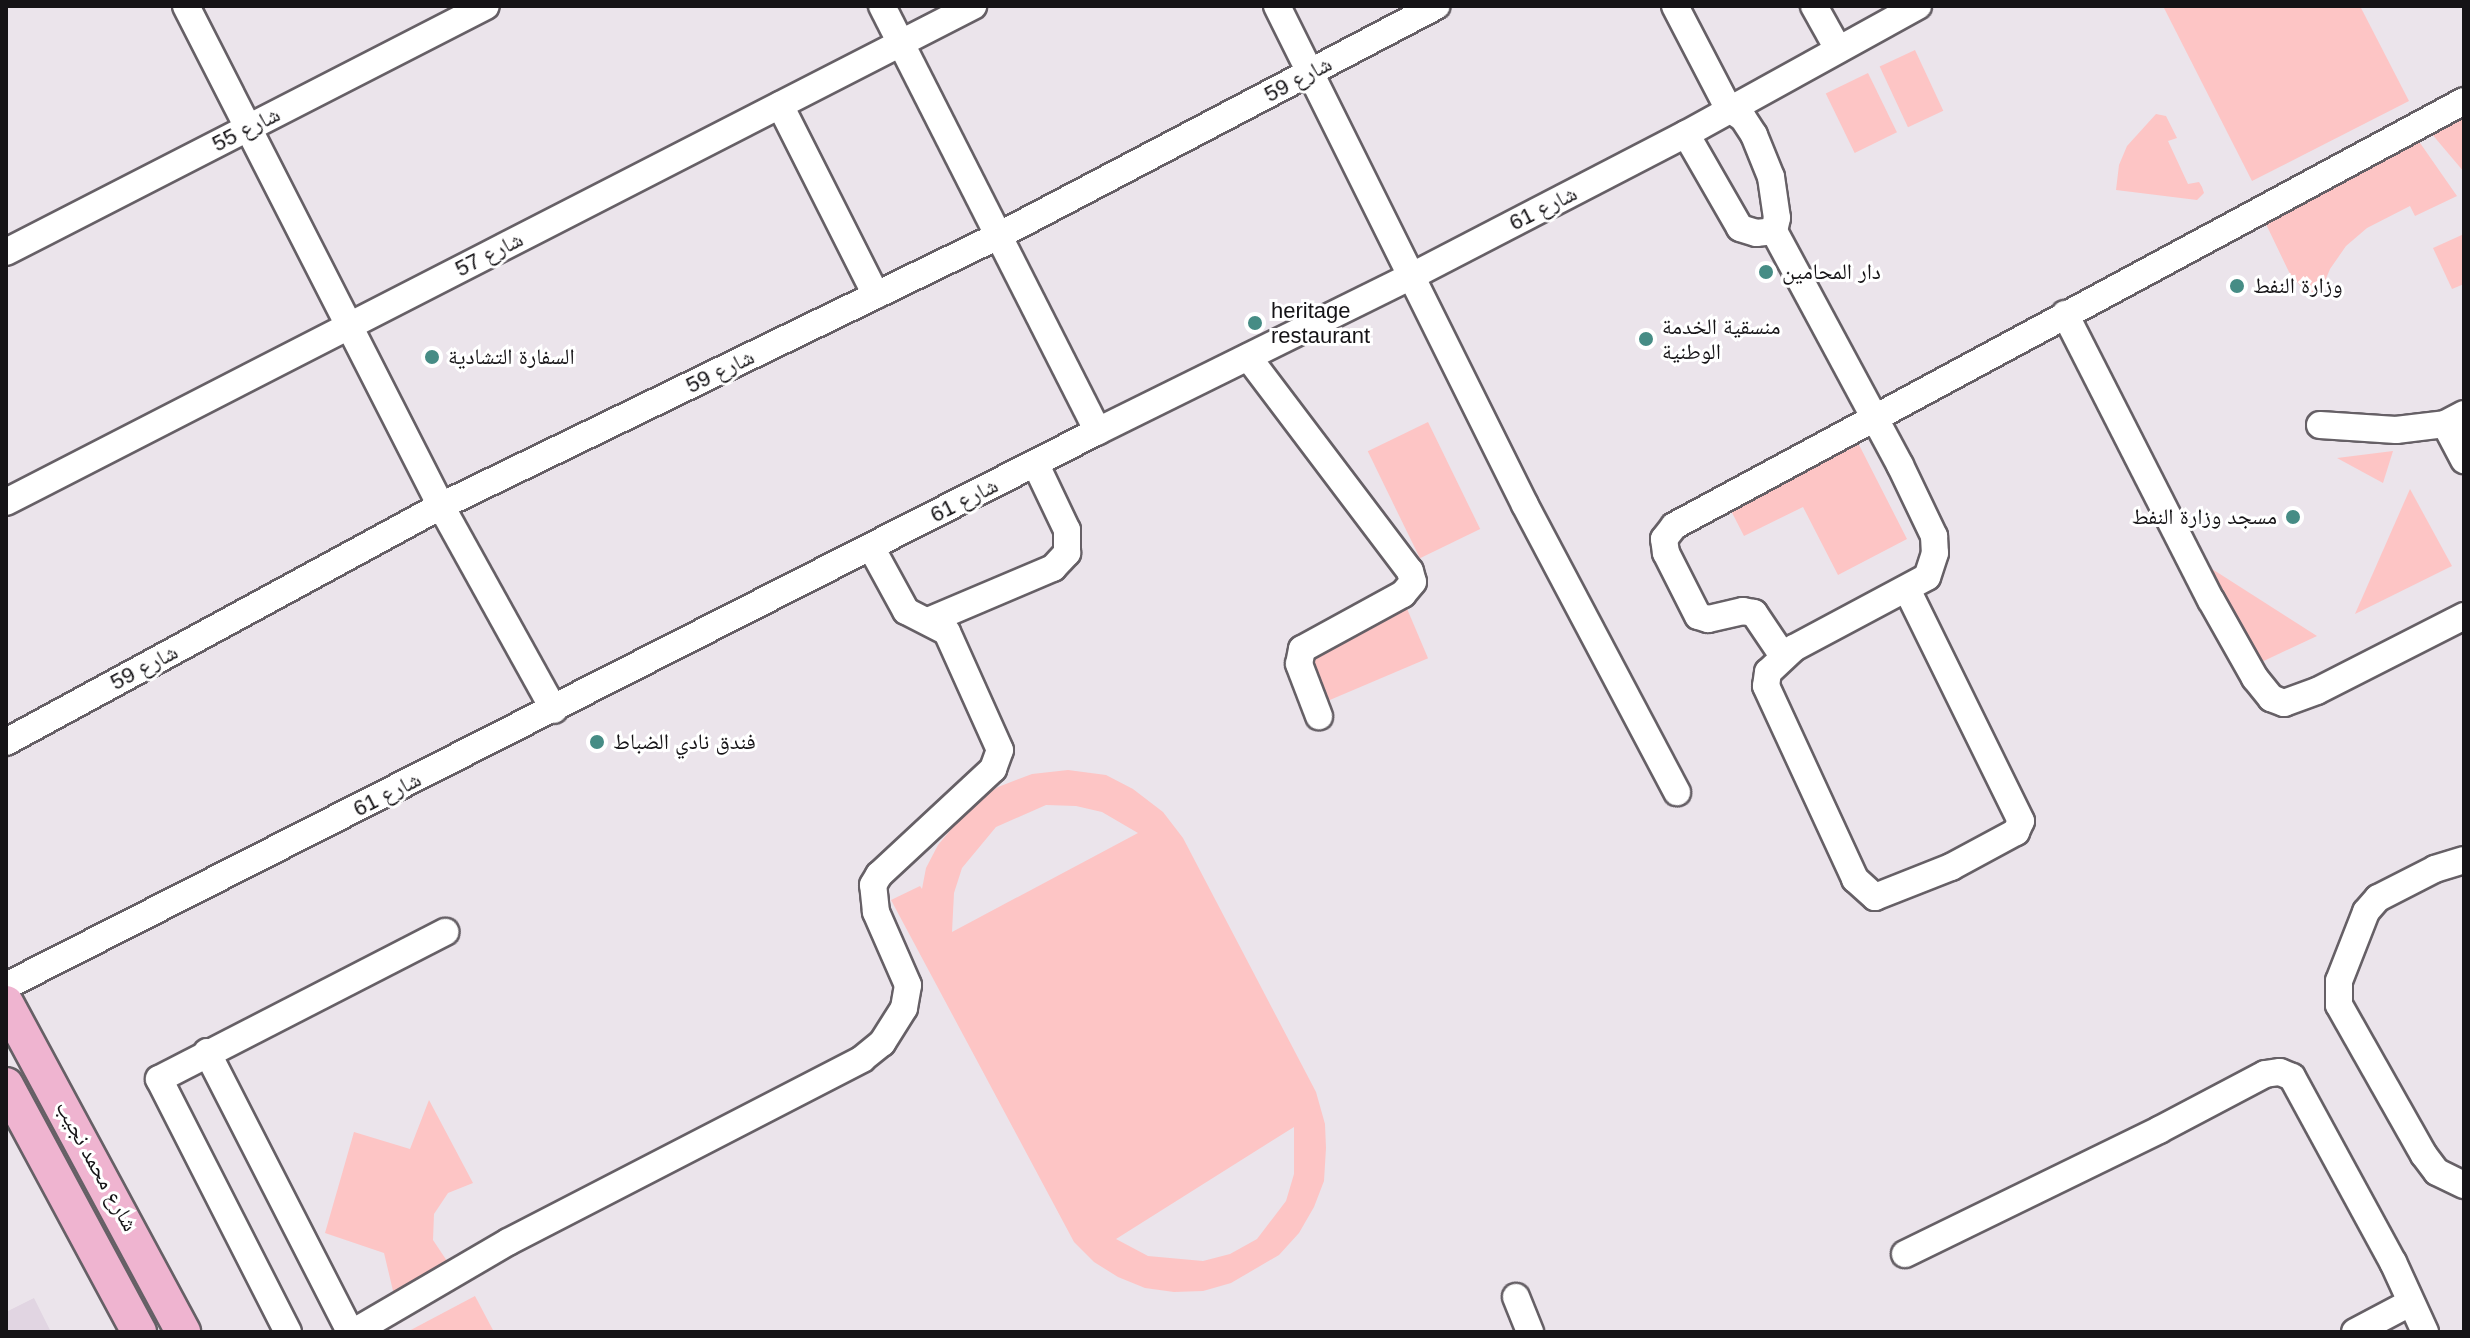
<!DOCTYPE html>
<html>
<head>
<meta charset="utf-8">
<style>
  body { margin:0 }
  #map { position:relative; width:2470px; height:1338px; overflow:hidden; background:#ebe4eb; font-family:Helvetica,"Noto Naskh Arabic",sans-serif }
  div>[style] { position:absolute }
  .built>* { inset:0; background:#e1d5e2 }
  .green>* { inset:0; background:#fdc5c5; transform-origin:0 0 }
  .roads { filter:drop-shadow(2px 0 #666066) drop-shadow(-2px 0 #666066) drop-shadow(0 2px #666066) drop-shadow(0 -2px #666066) }
  .minor>* { height:26px; margin:-13px; padding:0 13px; transform-origin:13px; border-radius:13px; background:#fff }
  .major>* { height:34px; margin:-17px; padding:0 17px; transform-origin:17px; border-radius:17px; background:#efb4d0 }
  .dots>* { width:22px; height:22px; translate:-50% -50%; box-sizing:border-box; border:4px solid #fff; border-radius:50% }
  span { translate:-50% -50%; white-space:nowrap; text-align:center; line-height:1.15; -webkit-text-stroke:6px #fff; paint-order:stroke }
  .street-label { font-size:22px; color:#151316 }
  .poi-label { font-size:22px; color:#151316 }
  .left { translate:0 -50%; text-align:left }
  .right { translate:-100% -50%; text-align:right }
  .frame { position:absolute; inset:0; border:8px solid #151316; pointer-events:none }
</style>
</head>
<body>
<div id="map">
  <div class="built">
    <i style="clip-path:polygon(34px 1298px,51px 1332px,6px 1332px,6px 1312px)"></i>
  </div>
  <div class="green">
    <i style="clip-path:polygon(2163px 6px,2360px 6px,2409px 101px,2252px 181px)"></i>
    <i style="left:1915px;top:50px;width:67px;height:39px;rotate:65deg"></i>
    <i style="left:1868px;top:73px;width:66px;height:47px;rotate:64deg"></i>
    <i style="clip-path:polygon(2156px 114px,2166px 116px,2177px 138px,2168px 141px,2188px 184px,2199px 182px,2202px 187px,2204px 193px,2197px 200px,2116px 190px,2119px 165px,2127px 146px)"></i>
    <i style="clip-path:polygon(2464px 115px,2464px 172px,2431px 133px)"></i>
    <i style="clip-path:polygon(2418px 140px,2457px 196px,2415px 216px,2410px 206px,2367px 228px,2346px 246px,2330px 269px,2318px 298px,2306px 293px,2289px 272px,2264px 220px)"></i>
    <i style="clip-path:polygon(2464px 234px,2464px 284px,2452px 289px,2433px 248px)"></i>
    <i style="left:1428px;top:422px;width:119px;height:67px;rotate:64deg"></i>
    <i style="clip-path:polygon(1854px 435px,1907px 539px,1838px 575px,1803px 507px,1744px 536px,1726px 501px)"></i>
    <i style="clip-path:polygon(2393px 451px,2383px 483px,2337px 458px)"></i>
    <i style="clip-path:polygon(2410px 489px,2452px 566px,2355px 614px)"></i>
    <i style="clip-path:polygon(2198px 560px,2317px 636px,2251px 667px)"></i>
    <i style="left:1405px;top:604px;width:59px;height:124px;rotate:67deg"></i>
    <i style="clip-path:polygon(evenodd,1068px 770px,1106px 775px,1133px 789px,1163px 812px,1183px 838px,1316px 1092px,1325px 1124px,1326px 1148px,1324px 1181px,1314px 1207px,1299px 1233px,1279px 1255px,1231px 1283px,1203px 1291px,1174px 1292px,1145px 1288px,1118px 1277px,1094px 1262px,1074px 1242px,891px 900px,920px 886px,922px 889px,926px 868px,938px 845px,972px 804px,998px 787px,1032px 774px,1068px 770px,1046px 805px,1076px 806px,1102px 812px,1138px 833px,952px 932px,954px 893px,962px 868px,996px 827px,1046px 805px,1068px 770px,1294px 1127px,1294px 1174px,1286px 1201px,1257px 1239px,1230px 1254px,1203px 1261px,1148px 1256px,1116px 1239px,1294px 1127px)"></i>
    <i style="clip-path:polygon(429px 1100px,473px 1183px,448px 1193px,434px 1214px,433px 1240px,447px 1261px,394px 1295px,384px 1253px,325px 1233px,354px 1132px,410px 1149px)"></i>
    <i style="clip-path:polygon(475px 1296px,494px 1332px,407px 1332px)"></i>
  </div>
  <div class="roads">
    <div class="minor">
      <i style="left:186px;top:6px;width:561px;rotate:62.98deg"></i>
      <i style="left:441px;top:506px;width:233px;rotate:61deg"></i>
      <i style="left:882px;top:6px;width:477px;rotate:63.1deg"></i>
      <i style="left:1277px;top:6px;width:557px;rotate:63.57deg"></i>
      <i style="left:1525px;top:505px;width:325px;rotate:62.1deg"></i>
      <i style="left:1675px;top:6px;width:115px;rotate:62.5deg"></i>
      <i style="left:1728px;top:108px;width:18px;rotate:34deg"></i>
      <i style="left:1743px;top:118px;width:20px;rotate:57deg"></i>
      <i style="left:1754px;top:135px;width:45px;rotate:68deg"></i>
      <i style="left:1771px;top:177px;width:41px;rotate:81.7deg"></i>
      <i style="left:1777px;top:218px;width:13px;rotate:103deg"></i>
      <i style="left:1774px;top:231px;width:266px;rotate:61.7deg"></i>
      <i style="left:1900px;top:465px;width:79px;rotate:64.4deg"></i>
      <i style="left:1934px;top:536px;width:17px;rotate:87deg"></i>
      <i style="left:1935px;top:553px;width:25px;rotate:108deg"></i>
      <i style="left:1927px;top:577px;width:151px;rotate:151.9deg"></i>
      <i style="left:1794px;top:648px;width:35px;rotate:137deg"></i>
      <i style="left:1768px;top:672px;width:14px;rotate:98deg"></i>
      <i style="left:1766px;top:686px;width:213px;rotate:65.2deg"></i>
      <i style="left:1855px;top:879px;width:27px;rotate:42deg"></i>
      <i style="left:1875px;top:897px;width:82px;rotate:-21.5deg"></i>
      <i style="left:1951px;top:867px;width:74px;rotate:-28.3deg"></i>
      <i style="left:2016px;top:832px;width:12px;rotate:-66deg"></i>
      <i style="left:2021px;top:821px;width:258px;rotate:-116.2deg"></i>
      <i style="left:1814px;top:6px;width:49px;rotate:60.8deg"></i>
      <i style="left:780px;top:105px;width:213px;rotate:63.2deg"></i>
      <i style="left:1686px;top:134px;width:108px;rotate:60.1deg"></i>
      <i style="left:1740px;top:228px;width:17px;rotate:17deg"></i>
      <i style="left:1756px;top:233px;width:18px;rotate:-6deg"></i>
      <i style="left:6px;top:252px;width:539px;rotate:-27.14deg"></i>
      <i style="left:2065px;top:314px;width:321px;rotate:63deg"></i>
      <i style="left:2211px;top:600px;width:90px;rotate:60.6deg"></i>
      <i style="left:2255px;top:678px;width:26px;rotate:51deg"></i>
      <i style="left:2271px;top:698px;width:14px;rotate:21deg"></i>
      <i style="left:2284px;top:703px;width:35px;rotate:-20deg"></i>
      <i style="left:2317px;top:691px;width:165px;rotate:-27deg"></i>
      <i style="left:1248px;top:357px;width:268px;rotate:52.9deg"></i>
      <i style="left:1410px;top:571px;width:11px;rotate:75deg"></i>
      <i style="left:1413px;top:582px;width:16px;rotate:130deg"></i>
      <i style="left:1403px;top:594px;width:115px;rotate:151.4deg"></i>
      <i style="left:1302px;top:649px;width:15px;rotate:101deg"></i>
      <i style="left:1299px;top:664px;width:56px;rotate:69deg"></i>
      <i style="left:2445px;top:424px;width:41px;rotate:62.2deg"></i>
      <i style="left:2320px;top:425px;width:76px;rotate:3.8deg"></i>
      <i style="left:2396px;top:430px;width:49px;rotate:-7deg"></i>
      <i style="left:2445px;top:424px;width:21px;rotate:-28deg"></i>
      <i style="left:6px;top:502px;width:1087px;rotate:-27.15deg"></i>
      <i style="left:928px;top:621px;width:136px;rotate:-23deg"></i>
      <i style="left:1053px;top:568px;width:21px;rotate:-47deg"></i>
      <i style="left:1067px;top:553px;width:23px;rotate:-90deg"></i>
      <i style="left:1067px;top:530px;width:74px;rotate:-115.5deg"></i>
      <i style="left:1783px;top:656px;width:52px;rotate:-124deg"></i>
      <i style="left:1754px;top:613px;width:11px;rotate:-170deg"></i>
      <i style="left:1743px;top:611px;width:36px;rotate:167deg"></i>
      <i style="left:1708px;top:619px;width:10px;rotate:-163deg"></i>
      <i style="left:1698px;top:616px;width:71px;rotate:-116.9deg"></i>
      <i style="left:1666px;top:553px;width:14px;rotate:-98deg"></i>
      <i style="left:1664px;top:539px;width:16px;rotate:-52deg"></i>
      <i style="left:1674px;top:526px;width:897px;rotate:-28.28deg"></i>
      <i style="left:6px;top:742px;width:495px;rotate:-28.5deg"></i>
      <i style="left:441px;top:506px;width:621px;rotate:-25.86deg"></i>
      <i style="left:1000px;top:235px;width:493px;rotate:-27.7deg"></i>
      <i style="left:2464px;top:860px;width:30px;rotate:163deg"></i>
      <i style="left:2435px;top:869px;width:64px;rotate:153deg"></i>
      <i style="left:2378px;top:898px;width:18px;rotate:131deg"></i>
      <i style="left:2366px;top:912px;width:74px;rotate:111.4deg"></i>
      <i style="left:2339px;top:981px;width:24px;rotate:90deg"></i>
      <i style="left:2339px;top:1005px;width:172px;rotate:60.5deg"></i>
      <i style="left:2424px;top:1155px;width:21px;rotate:53deg"></i>
      <i style="left:2437px;top:1172px;width:30px;rotate:26deg"></i>
      <i style="left:6px;top:986px;width:1225px;rotate:-26.94deg"></i>
      <i style="left:1098px;top:431px;width:350px;rotate:-26.3deg"></i>
      <i style="left:1412px;top:276px;width:309px;rotate:-27.4deg"></i>
      <i style="left:1686px;top:134px;width:265px;rotate:-28.9deg"></i>
      <i style="left:207px;top:1052px;width:314px;rotate:62.9deg"></i>
      <i style="left:1905px;top:1254px;width:283px;rotate:-26deg"></i>
      <i style="left:2159px;top:1130px;width:120px;rotate:-27.8deg"></i>
      <i style="left:2265px;top:1074px;width:15px;rotate:-8deg"></i>
      <i style="left:2280px;top:1072px;width:13px;rotate:23deg"></i>
      <i style="left:2292px;top:1077px;width:211px;rotate:61.4deg"></i>
      <i style="left:2393px;top:1262px;width:77px;rotate:65.4deg"></i>
      <i style="left:1516px;top:1297px;width:38px;rotate:68deg"></i>
      <i style="left:288px;top:1332px;width:284px;rotate:-117deg"></i>
      <i style="left:159px;top:1079px;width:322px;rotate:-27.2deg"></i>
      <i style="left:354px;top:1332px;width:178px;rotate:-30.3deg"></i>
      <i style="left:508px;top:1242px;width:399px;rotate:-27.3deg"></i>
      <i style="left:862px;top:1059px;width:26px;rotate:-39deg"></i>
      <i style="left:882px;top:1043px;width:41px;rotate:-57.8deg"></i>
      <i style="left:904px;top:1008px;width:23px;rotate:-80deg"></i>
      <i style="left:908px;top:985px;width:80px;rotate:-113.7deg"></i>
      <i style="left:876px;top:912px;width:27px;rotate:-96deg"></i>
      <i style="left:873px;top:885px;width:12px;rotate:-59deg"></i>
      <i style="left:879px;top:875px;width:156px;rotate:-42.9deg"></i>
      <i style="left:993px;top:769px;width:20px;rotate:-70deg"></i>
      <i style="left:1000px;top:750px;width:129px;rotate:-114.2deg"></i>
      <i style="left:947px;top:632px;width:46px;rotate:-152.9deg"></i>
      <i style="left:906px;top:611px;width:73px;rotate:-118.7deg"></i>
      <i style="left:2355px;top:1332px;width:62px;rotate:-27.8deg"></i>
    </div>
    <div class="major">
      <i style="left:6px;top:1003px;width:374px;rotate:61.7deg"></i>
      <i style="left:6px;top:1085px;width:281px;rotate:61.7deg"></i>
    </div>
  </div>
  <div class="dots">
    <i style="left:1766px;top:272px;background:#468c85"></i>
    <i style="left:2237px;top:286px;background:#468c85"></i>
    <i style="left:1255px;top:323px;background:#468c85"></i>
    <i style="left:1646px;top:339px;background:#468c85"></i>
    <i style="left:432px;top:357px;background:#468c85"></i>
    <i style="left:2293px;top:517px;background:#468c85"></i>
    <i style="left:597px;top:742px;background:#468c85"></i>
  </div>
  <div class="street-label">
    <span style="left:1298px;top:79px;rotate:-28deg">شارع 59</span>
    <span style="left:246px;top:129px;rotate:-27deg">شارع 55</span>
    <span style="left:1543px;top:208px;rotate:-27deg">شارع 61</span>
    <span style="left:489px;top:254px;rotate:-27deg">شارع 57</span>
    <span style="left:720px;top:371px;rotate:-26deg">شارع 59</span>
    <span style="left:964px;top:500px;rotate:-27deg">شارع 61</span>
    <span style="left:144px;top:667px;rotate:-28deg">شارع 59</span>
    <span style="left:387px;top:794px;rotate:-27deg">شارع 61</span>
    <span style="left:97px;top:1166px;rotate:61deg">شارع محمد نجيب</span>
  </div>
  <div class="poi-label">
    <span class="left" style="left:1782px;top:272px">دار المحامين</span>
    <span class="left" style="left:2253px;top:286px">وزارة النفط</span>
    <span class="left" style="left:1271px;top:323px">heritage<br>restaurant</span>
    <span class="left" style="left:1662px;top:339px">منسقية الخدمة<br>الوطنية</span>
    <span class="left" style="left:448px;top:357px">السفارة التشادية</span>
    <span class="right" style="left:2277px;top:517px">مسجد وزارة النفط</span>
    <span class="left" style="left:613px;top:742px">فندق نادي الضباط</span>
  </div>
  <div class="frame"></div>
</div>
</body>
</html>
